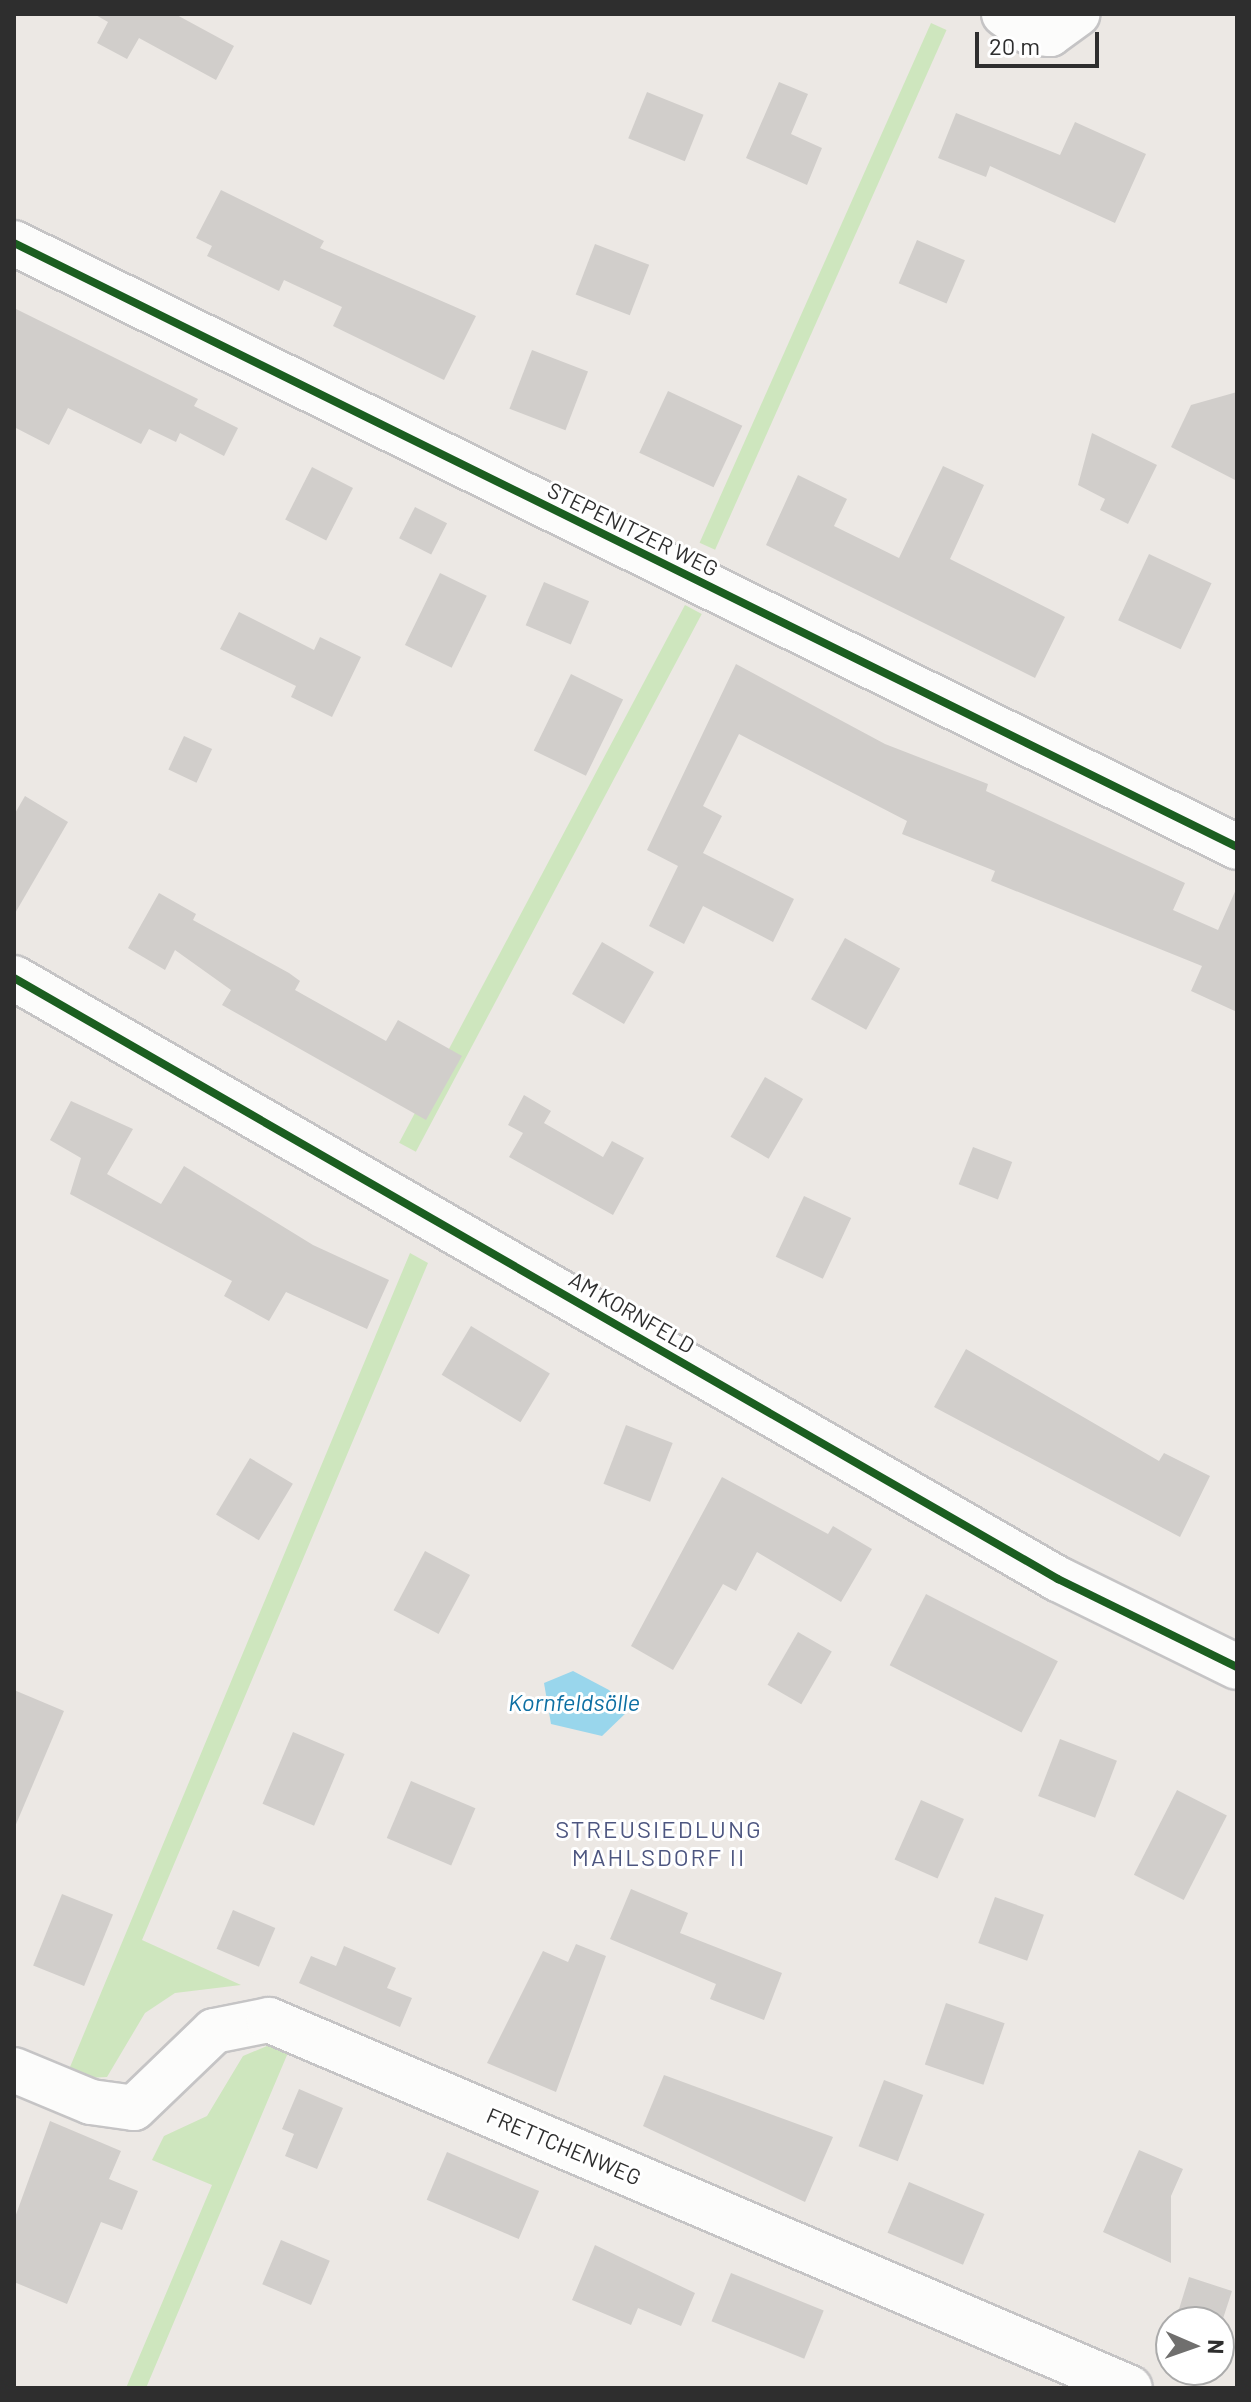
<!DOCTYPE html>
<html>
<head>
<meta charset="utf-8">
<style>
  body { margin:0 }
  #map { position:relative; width:1251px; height:2402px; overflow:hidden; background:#ece8e4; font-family:Barlow,sans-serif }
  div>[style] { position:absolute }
  .green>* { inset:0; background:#cee6be; transform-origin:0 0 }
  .water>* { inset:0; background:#99d6ec }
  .building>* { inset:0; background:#d1cecb; transform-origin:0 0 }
  .roads { filter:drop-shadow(2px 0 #c5c4c5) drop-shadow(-2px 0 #c5c4c5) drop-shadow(0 2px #c5c4c5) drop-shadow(0 -2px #c5c4c5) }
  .street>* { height:44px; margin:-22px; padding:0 22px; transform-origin:22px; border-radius:22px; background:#fcfcfb }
  .cycleway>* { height:8px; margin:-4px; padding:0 4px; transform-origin:4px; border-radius:4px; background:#1b5e20 }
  span { translate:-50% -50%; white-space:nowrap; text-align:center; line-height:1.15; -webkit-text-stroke:6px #fff; paint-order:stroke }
  .street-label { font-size:22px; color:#2e2e2e }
  .water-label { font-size:24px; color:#0d6fa3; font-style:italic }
  .neighbourhood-label { font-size:24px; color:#4d5680; letter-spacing:2px }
  .frame { position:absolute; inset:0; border:16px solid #2e2e2e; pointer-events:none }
  .north { position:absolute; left:1155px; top:2306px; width:80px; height:80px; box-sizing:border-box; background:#fff; border:2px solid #ababab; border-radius:50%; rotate:92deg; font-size:22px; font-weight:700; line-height:32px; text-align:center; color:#2e2e2e }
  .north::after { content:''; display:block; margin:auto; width:28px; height:36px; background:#706f6e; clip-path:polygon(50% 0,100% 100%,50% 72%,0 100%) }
  .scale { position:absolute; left:975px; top:32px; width:124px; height:36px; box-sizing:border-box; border:4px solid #2e2e2e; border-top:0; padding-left:10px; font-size:24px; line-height:28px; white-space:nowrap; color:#2e2e2e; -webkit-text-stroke:6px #fff; paint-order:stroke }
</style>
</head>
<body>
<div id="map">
  <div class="green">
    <i style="left:931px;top:23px;width:17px;height:569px;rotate:24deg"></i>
    <i style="left:685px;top:605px;width:19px;height:609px;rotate:28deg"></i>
    <i style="clip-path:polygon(410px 1253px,428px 1263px,142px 1940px,241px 1985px,175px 1993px,145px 2013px,107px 2077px,65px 2079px)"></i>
    <i style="clip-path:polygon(267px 2046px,290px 2048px,146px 2388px,126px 2388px,212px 2185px,152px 2160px,164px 2136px,207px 2116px,243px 2056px)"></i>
  </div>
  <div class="water">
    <i style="clip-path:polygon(573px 1671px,609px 1690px,628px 1711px,602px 1736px,551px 1724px,544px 1683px)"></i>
  </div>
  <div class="building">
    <i style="clip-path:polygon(94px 14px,175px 14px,234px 46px,216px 80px,139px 38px,127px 59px,97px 43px,108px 22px)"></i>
    <i style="clip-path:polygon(779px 82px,808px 94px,791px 134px,822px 148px,807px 185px,746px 158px)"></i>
    <i style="left:647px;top:92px;width:61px;height:50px;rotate:22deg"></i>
    <i style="clip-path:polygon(956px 113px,1060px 155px,1075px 122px,1146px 154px,1115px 223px,990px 166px,986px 177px,938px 158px)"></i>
    <i style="clip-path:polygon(221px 190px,324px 241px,320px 248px,476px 316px,444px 380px,333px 326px,342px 307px,284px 280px,279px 291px,207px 256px,212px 246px,196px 238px)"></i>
    <i style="left:917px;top:240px;width:52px;height:47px;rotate:23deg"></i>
    <i style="left:595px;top:244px;width:58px;height:54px;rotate:21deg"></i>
    <i style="clip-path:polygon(14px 308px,198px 399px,194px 406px,238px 428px,224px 456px,180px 433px,176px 442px,149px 429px,141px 444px,68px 408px,49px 445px,14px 427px)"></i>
    <i style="left:532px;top:350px;width:60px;height:63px;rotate:21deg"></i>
    <i style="left:668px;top:391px;width:82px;height:68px;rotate:25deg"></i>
    <i style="clip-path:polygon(1237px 392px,1237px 481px,1171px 447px,1191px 405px)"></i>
    <i style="clip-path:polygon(1092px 433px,1157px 465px,1128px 524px,1100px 510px,1105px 499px,1078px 485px)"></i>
    <i style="clip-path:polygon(943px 466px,984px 485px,950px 559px,1065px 617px,1035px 678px,766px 545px,798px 475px,847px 499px,834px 526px,899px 558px)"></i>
    <i style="left:312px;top:467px;width:46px;height:59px;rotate:27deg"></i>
    <i style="left:415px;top:507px;width:36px;height:35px;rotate:27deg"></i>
    <i style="left:1149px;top:554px;width:69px;height:73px;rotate:25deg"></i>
    <i style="left:440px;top:573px;width:52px;height:80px;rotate:26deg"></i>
    <i style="left:544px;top:582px;width:49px;height:47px;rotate:23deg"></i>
    <i style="clip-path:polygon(239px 612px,314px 650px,320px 637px,361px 657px,332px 717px,291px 697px,296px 686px,220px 649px)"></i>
    <i style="clip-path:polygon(736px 664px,885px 744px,988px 784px,986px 791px,1185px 883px,1173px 910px,1218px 930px,1237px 887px,1237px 1012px,1191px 991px,1202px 966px,991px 881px,995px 871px,902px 834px,907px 821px,739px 734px,703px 806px,722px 816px,703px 853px,794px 899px,773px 942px,703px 906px,684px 944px,649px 926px,678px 866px,647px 850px)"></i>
    <i style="left:571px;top:674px;width:58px;height:85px;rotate:26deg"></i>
    <i style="left:184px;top:736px;width:31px;height:37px;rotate:25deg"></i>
    <i style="clip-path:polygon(25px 796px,68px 822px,14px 915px,14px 815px)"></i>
    <i style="clip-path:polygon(159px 893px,196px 914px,193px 920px,289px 973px,300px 981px,295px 990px,386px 1041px,398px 1020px,462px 1056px,426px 1120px,222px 1005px,231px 990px,175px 950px,165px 970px,128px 948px)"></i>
    <i style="left:845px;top:938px;width:63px;height:70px;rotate:29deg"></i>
    <i style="left:602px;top:942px;width:60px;height:60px;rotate:30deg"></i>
    <i style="left:765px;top:1077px;width:44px;height:69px;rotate:30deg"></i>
    <i style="clip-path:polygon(524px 1095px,551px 1111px,544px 1123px,603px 1157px,612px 1141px,644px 1158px,613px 1215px,509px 1157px,523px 1133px,508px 1125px)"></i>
    <i style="clip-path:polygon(71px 1101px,133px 1129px,107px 1174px,161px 1204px,184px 1166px,313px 1245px,389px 1280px,367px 1329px,286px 1292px,269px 1321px,224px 1296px,232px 1281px,70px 1194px,81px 1158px,50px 1140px)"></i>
    <i style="left:973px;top:1147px;width:42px;height:40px;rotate:21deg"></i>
    <i style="left:804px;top:1196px;width:52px;height:67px;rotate:25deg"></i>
    <i style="left:471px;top:1326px;width:92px;height:57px;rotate:31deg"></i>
    <i style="clip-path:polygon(966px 1349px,1159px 1461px,1164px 1453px,1210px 1476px,1180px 1537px,934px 1407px)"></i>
    <i style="left:626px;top:1425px;width:50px;height:63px;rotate:21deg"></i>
    <i style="left:250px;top:1458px;width:50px;height:66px;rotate:31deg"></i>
    <i style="clip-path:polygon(722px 1477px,828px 1534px,833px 1526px,872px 1549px,841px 1602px,757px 1552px,736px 1591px,723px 1584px,673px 1670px,631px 1646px)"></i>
    <i style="left:425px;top:1551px;width:51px;height:67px;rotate:28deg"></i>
    <i style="left:926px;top:1594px;width:148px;height:80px;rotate:27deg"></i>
    <i style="left:798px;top:1632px;width:39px;height:61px;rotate:30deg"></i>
    <i style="clip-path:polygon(14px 1690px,64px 1711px,14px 1829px)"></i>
    <i style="left:293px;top:1732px;width:56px;height:78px;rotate:23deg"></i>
    <i style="left:1060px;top:1739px;width:61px;height:61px;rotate:21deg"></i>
    <i style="left:411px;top:1781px;width:70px;height:62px;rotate:23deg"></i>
    <i style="left:1177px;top:1790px;width:56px;height:95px;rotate:27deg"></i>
    <i style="left:921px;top:1800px;width:47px;height:65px;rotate:24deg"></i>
    <i style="clip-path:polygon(631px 1889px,688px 1913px,680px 1933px,782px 1973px,764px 2020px,710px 1999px,716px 1984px,610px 1939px)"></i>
    <i style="left:62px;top:1894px;width:55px;height:77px;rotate:22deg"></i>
    <i style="left:995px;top:1897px;width:52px;height:49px;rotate:20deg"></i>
    <i style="left:233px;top:1910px;width:46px;height:42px;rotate:23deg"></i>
    <i style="clip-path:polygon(576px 1944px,606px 1956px,556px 2092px,487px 2063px,543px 1951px,568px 1962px)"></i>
    <i style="clip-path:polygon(344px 1946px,396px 1968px,387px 1988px,412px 1998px,400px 2027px,299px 1983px,311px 1956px,336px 1966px)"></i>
    <i style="left:946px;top:2003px;width:62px;height:65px;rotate:19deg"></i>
    <i style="clip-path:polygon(664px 2075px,833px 2137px,805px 2202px,643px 2126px)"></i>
    <i style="left:884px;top:2080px;width:42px;height:71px;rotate:21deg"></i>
    <i style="clip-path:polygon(299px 2089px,343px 2108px,317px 2169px,285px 2156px,294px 2134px,282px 2129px)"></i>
    <i style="clip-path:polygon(50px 2121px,121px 2151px,109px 2179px,138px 2191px,122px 2230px,101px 2222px,67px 2304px,14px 2282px,14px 2220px)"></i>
    <i style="clip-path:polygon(1139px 2150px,1183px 2169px,1171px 2196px,1171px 2263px,1103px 2232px)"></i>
    <i style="left:447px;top:2152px;width:100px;height:52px;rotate:23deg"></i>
    <i style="left:909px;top:2182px;width:82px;height:55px;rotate:23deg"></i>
    <i style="left:281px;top:2240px;width:53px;height:48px;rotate:23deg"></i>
    <i style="clip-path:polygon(595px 2245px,695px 2293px,681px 2326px,638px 2308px,631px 2325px,572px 2300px)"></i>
    <i style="left:731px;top:2273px;width:100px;height:52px;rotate:22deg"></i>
    <i style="clip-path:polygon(1189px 2277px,1232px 2291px,1219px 2331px,1219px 2322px,1175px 2322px)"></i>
  </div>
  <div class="roads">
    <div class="street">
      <i style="left:1004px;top:14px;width:32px;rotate:35deg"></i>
      <i style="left:1030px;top:32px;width:20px;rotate:6deg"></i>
      <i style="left:1050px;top:34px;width:34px;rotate:-36deg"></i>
      <i style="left:14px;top:243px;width:1364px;rotate:26.28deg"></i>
      <i style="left:14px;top:978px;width:1205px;rotate:29.93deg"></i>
      <i style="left:1058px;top:1579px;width:199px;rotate:26.2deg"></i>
      <i style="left:14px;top:2070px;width:83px;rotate:22.6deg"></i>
      <i style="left:91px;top:2102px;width:43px;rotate:7.9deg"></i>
      <i style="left:134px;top:2108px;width:111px;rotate:-43.9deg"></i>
      <i style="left:214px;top:2031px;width:56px;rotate:-11.3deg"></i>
      <i style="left:269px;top:2020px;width:936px;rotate:23.14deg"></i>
    </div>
  </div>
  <div class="cycleway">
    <i style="left:14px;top:243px;width:1364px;rotate:26.28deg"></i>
    <i style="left:14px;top:978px;width:1205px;rotate:29.93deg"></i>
    <i style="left:1058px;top:1579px;width:199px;rotate:26.2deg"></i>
  </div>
  <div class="street-label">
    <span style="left:633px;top:529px;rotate:26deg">STEPENITZER WEG</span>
    <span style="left:632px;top:1312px;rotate:30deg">AM KORNFELD</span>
    <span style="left:564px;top:2146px;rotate:23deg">FRETTCHENWEG</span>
  </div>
  <div class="water-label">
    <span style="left:574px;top:1702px">Kornfeldsölle</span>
  </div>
  <div class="neighbourhood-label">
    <span style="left:659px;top:1843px">STREUSIEDLUNG<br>MAHLSDORF II</span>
  </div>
  <div class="frame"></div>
  <div class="north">N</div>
  <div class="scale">20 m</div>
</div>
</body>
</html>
